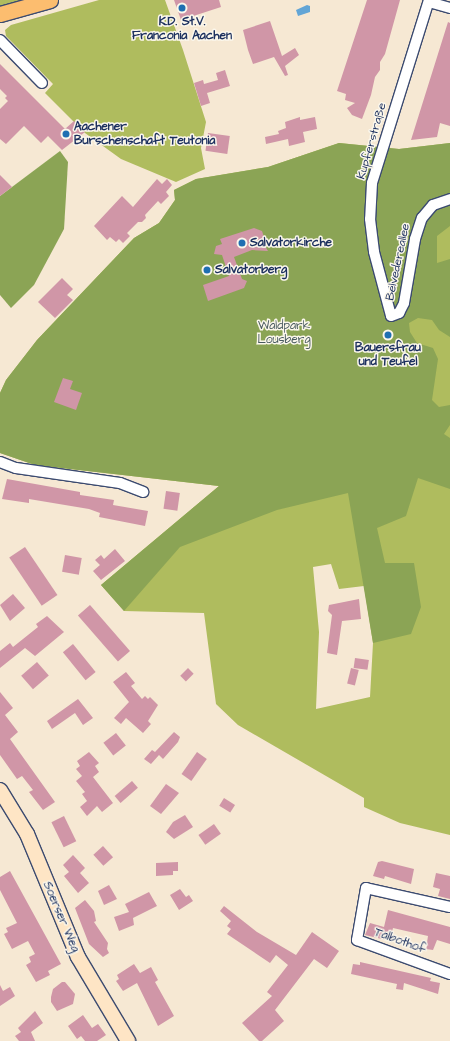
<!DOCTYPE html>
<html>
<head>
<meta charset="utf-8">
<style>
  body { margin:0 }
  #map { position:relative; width:450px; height:1041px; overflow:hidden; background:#f6e8d3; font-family:"Architects Daughter",sans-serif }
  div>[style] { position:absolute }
  .green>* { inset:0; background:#afbc5e }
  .forest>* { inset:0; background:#8ba455 }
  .water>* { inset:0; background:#62a5d6 }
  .building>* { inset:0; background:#d096a7; transform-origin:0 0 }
  .roads { filter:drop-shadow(1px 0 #3c4b70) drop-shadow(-1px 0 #3c4b70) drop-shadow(0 1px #3c4b70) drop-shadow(0 -1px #3c4b70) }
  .street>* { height:10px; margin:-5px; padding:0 5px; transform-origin:5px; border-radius:5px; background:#fff }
  .secondary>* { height:14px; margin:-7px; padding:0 7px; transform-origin:7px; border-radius:7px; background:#fee5c5 }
  .primary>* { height:15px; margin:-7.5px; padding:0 7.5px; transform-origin:7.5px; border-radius:7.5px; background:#fcbd6f }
  .dots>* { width:11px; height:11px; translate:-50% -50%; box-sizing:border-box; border:2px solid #fbf7ec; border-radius:50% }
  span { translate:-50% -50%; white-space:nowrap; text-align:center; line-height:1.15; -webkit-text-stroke:3px #fbf7ec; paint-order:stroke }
  .poi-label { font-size:12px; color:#1b2f5e; font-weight:700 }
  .left { translate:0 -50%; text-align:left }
  .street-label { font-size:12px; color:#1b2f5e }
  .park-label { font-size:12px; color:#47595e }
</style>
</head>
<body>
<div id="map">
  <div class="green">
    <i style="clip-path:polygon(0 0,37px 0,0 10px)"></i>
    <i style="clip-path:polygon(99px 0,165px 0,183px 50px,206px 122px,201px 148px,205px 169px,176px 182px,121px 159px,85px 133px,45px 93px,53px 84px,6px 36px,5px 30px,11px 25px)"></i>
    <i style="clip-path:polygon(evenodd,339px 143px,399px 149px,450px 143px,450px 835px,400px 823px,364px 807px,364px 798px,238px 725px,216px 704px,204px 613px,124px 611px,101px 585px,219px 486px,35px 465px,0 453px,0 393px,6px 380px,37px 340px,134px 238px,159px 223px,175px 200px,174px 190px,196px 179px,268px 167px,339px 143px,331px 564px,339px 589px,364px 586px,373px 643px,370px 697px,316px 709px,319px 632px,313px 567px,331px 564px)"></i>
  </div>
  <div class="forest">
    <i style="clip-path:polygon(339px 143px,399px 149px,450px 143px,450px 226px,437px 236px,437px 263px,450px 259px,450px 337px,439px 330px,432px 320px,418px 318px,409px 323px,410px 332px,417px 343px,433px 348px,438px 359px,432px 400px,439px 407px,450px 405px,450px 425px,444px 434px,450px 438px,450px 489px,418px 478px,406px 516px,377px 528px,385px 563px,414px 563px,421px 607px,411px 634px,373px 643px,348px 493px,277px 510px,180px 547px,124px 611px,101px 585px,219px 486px,35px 465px,0 453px,0 393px,6px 380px,37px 340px,134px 238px,159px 223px,175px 200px,174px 190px,196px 179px,268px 167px)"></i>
    <i style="clip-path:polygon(60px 151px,68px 162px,64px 229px,34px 285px,11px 308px,0 295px,0 196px)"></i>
  </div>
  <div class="water">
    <i style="clip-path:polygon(307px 5px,310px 6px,310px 12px,298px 16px,296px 10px)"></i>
  </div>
  <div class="building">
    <i style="clip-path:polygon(174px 0,219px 0,221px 7px,181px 20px)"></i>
    <i style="clip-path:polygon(367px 0,400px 0,385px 54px,380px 62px,380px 70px,375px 77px,371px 95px,362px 119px,352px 115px,347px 108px,355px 103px,345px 100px,346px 94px,337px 91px)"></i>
    <i style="clip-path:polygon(270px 21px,282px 56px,295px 48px,299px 55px,285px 66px,288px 75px,285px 76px,274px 57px,253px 64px,248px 50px,243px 30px)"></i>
    <i style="clip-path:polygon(448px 22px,450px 23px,450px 126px,440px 123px,437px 137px,411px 140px)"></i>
    <i style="clip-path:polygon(0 64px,65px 129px,74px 121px,85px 132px,62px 150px,48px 136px,41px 143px,24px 126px,6px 144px,0 139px,0 109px,8px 101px,5px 98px,7px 96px,0 89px)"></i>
    <i style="clip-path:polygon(225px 70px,230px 86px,207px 93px,210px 103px,201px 106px,194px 83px,203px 80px,204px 84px,218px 80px,216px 73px)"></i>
    <i style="clip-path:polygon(300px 117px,300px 120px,315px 117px,317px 129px,303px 132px,305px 142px,289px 146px,288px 139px,266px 144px,265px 137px,279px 134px,278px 131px,286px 128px,285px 122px)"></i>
    <i style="left:208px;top:133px;width:22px;height:18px;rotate:8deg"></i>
    <i style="clip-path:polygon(0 175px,12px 187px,0 196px)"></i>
    <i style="clip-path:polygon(157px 179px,162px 184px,167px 179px,172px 185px,166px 192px,169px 196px,161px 204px,158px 201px,145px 215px,146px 218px,142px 222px,138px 222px,127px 233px,130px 236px,123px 243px,119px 239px,116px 242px,110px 237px,107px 240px,94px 226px,122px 196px,133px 207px)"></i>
    <i style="clip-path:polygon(254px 228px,262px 231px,265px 240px,262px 241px,268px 251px,252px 250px,234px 257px,242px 279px,247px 281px,244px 288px,208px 301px,203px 285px,229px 276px,222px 255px,214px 254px,216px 246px,222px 244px,220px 239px)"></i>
    <i style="clip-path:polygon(62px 278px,73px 289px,67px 295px,73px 300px,55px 318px,38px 302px)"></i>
    <i style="clip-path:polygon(63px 378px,73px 381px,70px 389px,82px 393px,76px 410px,54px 402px)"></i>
    <i style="clip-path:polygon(7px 479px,80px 492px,80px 495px,114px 500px,113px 505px,148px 511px,145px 526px,99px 517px,100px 513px,89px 509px,29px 499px,29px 503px,2px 499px)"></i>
    <i style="left:166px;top:491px;width:14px;height:18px;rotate:8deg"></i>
    <i style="left:25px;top:547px;width:58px;height:19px;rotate:56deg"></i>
    <i style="clip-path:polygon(115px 549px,125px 561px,101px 580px,93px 571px,100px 565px,95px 560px,101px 555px,104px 559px)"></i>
    <i style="left:65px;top:555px;width:17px;height:17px;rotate:10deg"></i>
    <i style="clip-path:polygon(13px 594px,25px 608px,10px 621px,0 605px)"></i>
    <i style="clip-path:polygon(359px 599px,361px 619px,342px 621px,337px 655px,327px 653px,332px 615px,328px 611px,329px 605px)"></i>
    <i style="left:90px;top:605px;width:61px;height:16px;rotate:49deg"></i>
    <i style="clip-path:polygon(47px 616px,64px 632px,35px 656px,25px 648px,0 668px,0 651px,10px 643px,13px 647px,38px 627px,36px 624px)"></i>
    <i style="left:73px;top:644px;width:36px;height:13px;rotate:51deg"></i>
    <i style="left:355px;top:658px;width:14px;height:10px;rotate:8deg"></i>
    <i style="left:37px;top:662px;width:18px;height:21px;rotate:49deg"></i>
    <i style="left:188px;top:668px;width:8px;height:11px;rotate:45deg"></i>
    <i style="left:351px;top:668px;width:8px;height:16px;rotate:14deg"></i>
    <i style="clip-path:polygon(126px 672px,135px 683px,131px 686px,142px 699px,145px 696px,148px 699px,150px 697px,158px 705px,148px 721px,151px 724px,143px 733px,126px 718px,121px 724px,114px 718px,129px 702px,113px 682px)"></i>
    <i style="clip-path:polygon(0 692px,13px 708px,5px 715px,18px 732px,10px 739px,55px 802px,43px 810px,29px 792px,33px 790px,22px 776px,17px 779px,0 755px)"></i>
    <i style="clip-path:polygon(78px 699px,93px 718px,83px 725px,75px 713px,52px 729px,47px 721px)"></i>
    <i style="clip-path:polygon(174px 732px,180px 737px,178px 742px,163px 759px,159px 755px,151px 764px,144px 759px,152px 750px,155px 752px)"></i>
    <i style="left:116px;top:733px;width:16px;height:16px;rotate:52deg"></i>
    <i style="clip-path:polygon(89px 752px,99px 763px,95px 766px,99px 772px,93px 777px,113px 803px,102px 812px,97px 806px,87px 816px,80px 807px,87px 801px,82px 794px,85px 792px,76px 781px,82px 776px,76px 769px,80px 766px,77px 761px)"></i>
    <i style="left:197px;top:752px;width:12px;height:27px;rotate:35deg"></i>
    <i style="left:132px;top:781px;width:9px;height:23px;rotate:49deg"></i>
    <i style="clip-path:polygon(166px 784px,179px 793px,161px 814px,150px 806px)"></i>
    <i style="left:224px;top:798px;width:13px;height:9px;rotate:32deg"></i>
    <i style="clip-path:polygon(185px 815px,193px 827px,174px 839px,166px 832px,173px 822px)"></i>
    <i style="left:64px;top:816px;width:28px;height:14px;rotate:64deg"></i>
    <i style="left:214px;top:824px;width:12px;height:19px;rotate:55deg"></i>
    <i style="left:103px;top:846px;width:15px;height:13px;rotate:48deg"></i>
    <i style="clip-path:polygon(73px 855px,85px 868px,80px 873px,89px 883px,78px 893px,64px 876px,69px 872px,63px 865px)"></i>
    <i style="clip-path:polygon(382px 861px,414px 869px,411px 884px,385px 876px,384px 879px,373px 876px,378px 862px)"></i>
    <i style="clip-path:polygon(178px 862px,178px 871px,173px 871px,173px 875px,156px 876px,156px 863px)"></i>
    <i style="clip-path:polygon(10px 871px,61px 964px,48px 971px,50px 975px,36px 982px,26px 965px,31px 962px,29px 957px,35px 954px,28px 941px,12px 949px,4px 934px,8px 932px,6px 928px,17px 923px,0 890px,0 877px)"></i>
    <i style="clip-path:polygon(436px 873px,450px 876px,450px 899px,438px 896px,440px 889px,433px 887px)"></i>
    <i style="clip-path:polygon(109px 885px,117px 899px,104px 905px,98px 891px)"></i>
    <i style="clip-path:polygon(180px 889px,186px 897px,189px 895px,193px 901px,179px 910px,170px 895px)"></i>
    <i style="clip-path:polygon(149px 892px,157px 906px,133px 918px,134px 925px,119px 931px,114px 917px,129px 912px,125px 904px)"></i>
    <i style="clip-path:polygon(85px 900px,94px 911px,96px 921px,94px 922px,108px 943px,107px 949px,109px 953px,103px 957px,89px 944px,75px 908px)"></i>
    <i style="clip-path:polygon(224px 906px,257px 932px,296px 955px,312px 932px,339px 951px,327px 968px,314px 959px,275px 1010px,284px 1021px,262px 1041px,259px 1041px,242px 1023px,272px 996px,267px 992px,288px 965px,276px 955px,270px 963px,227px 934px,231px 929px,227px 926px,231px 921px,220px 911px)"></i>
    <i style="clip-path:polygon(388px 910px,450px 927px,450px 944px,437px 940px,433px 950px,426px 949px,428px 936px,393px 928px,390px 941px,365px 935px,370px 923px,384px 927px)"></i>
    <i style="clip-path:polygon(360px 962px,431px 978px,430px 981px,440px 983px,438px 994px,404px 983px,403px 990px,396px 989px,397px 984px,351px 974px,353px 964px,360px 965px)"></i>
    <i style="clip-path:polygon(134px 964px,140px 973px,151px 967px,158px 980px,155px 982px,174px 1016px,158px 1026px,137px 983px,123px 991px,116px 981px,119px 979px,117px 975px)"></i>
    <i style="clip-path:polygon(62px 982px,65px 982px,75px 994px,73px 1004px,57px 1011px,51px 1002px,51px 997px,53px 989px)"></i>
    <i style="clip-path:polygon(0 985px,3px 991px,10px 987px,15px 996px,0 1006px)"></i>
    <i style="clip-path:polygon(35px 1011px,43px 1023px,31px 1032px,35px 1041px,19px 1041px,15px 1036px,21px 1032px,18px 1028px)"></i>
    <i style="clip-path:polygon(83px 1015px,92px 1028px,98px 1024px,106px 1035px,97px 1041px,85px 1041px,81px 1036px,77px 1039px,68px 1026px)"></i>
  </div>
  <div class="roads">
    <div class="street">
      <i style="left:429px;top:0;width:192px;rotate:107.3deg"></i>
      <i style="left:372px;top:183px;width:36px;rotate:93deg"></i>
      <i style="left:370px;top:219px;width:33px;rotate:83deg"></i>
      <i style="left:374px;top:252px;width:66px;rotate:75.1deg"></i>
      <i style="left:391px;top:316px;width:9px;rotate:-21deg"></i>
      <i style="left:399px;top:313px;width:11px;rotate:-63deg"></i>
      <i style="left:404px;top:303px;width:65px;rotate:-80.2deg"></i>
      <i style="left:415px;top:239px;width:22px;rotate:-72deg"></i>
      <i style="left:422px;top:218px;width:17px;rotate:-50deg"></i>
      <i style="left:433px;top:205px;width:18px;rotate:-19deg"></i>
      <i style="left:429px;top:2px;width:22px;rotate:16deg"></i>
      <i style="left:0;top:40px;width:60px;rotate:45.7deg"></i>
      <i style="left:0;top:462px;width:17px;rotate:21deg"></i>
      <i style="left:16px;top:468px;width:105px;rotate:8.2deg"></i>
      <i style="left:120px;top:483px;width:25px;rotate:21deg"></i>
      <i style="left:450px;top:907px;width:86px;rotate:-167.3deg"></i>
      <i style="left:366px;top:888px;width:53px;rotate:99.8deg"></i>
      <i style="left:357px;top:940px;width:99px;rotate:20.1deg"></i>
    </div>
    <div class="secondary">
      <i style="left:0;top:790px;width:52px;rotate:58.5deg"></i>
      <i style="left:27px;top:834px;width:133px;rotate:67.5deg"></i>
      <i style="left:78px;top:957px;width:98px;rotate:59.2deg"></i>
    </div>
    <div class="primary">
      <i style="left:0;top:14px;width:52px;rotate:-15.6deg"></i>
    </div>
  </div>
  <div class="dots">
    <i style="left:182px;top:8px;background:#1f6fb2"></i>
    <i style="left:66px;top:134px;background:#1f6fb2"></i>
    <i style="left:242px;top:243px;background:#1f6fb2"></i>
    <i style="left:207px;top:270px;background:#1f6fb2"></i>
    <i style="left:388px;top:335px;background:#1f6fb2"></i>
  </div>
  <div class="poi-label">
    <span style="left:182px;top:29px">K.D. St.V.<br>Franconia Aachen</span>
    <span class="left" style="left:74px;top:134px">Aachener<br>Burschenschaft Teutonia</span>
    <span class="left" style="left:250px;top:243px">Salvatorkirche</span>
    <span class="left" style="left:215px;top:270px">Salvatorberg</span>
    <span style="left:388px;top:355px">Bauersfrau<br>und Teufel</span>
  </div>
  <div class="street-label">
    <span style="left:372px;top:141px;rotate:-74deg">Kupferstraße</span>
    <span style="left:398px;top:262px;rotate:-78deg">Belvedereallee</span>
    <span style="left:61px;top:917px;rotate:67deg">Soerser Weg</span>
    <span style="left:400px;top:941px;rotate:20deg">Talbothof</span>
  </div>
  <div class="park-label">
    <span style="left:284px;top:333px">Waldpark<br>Lousberg</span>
  </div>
</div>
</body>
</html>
